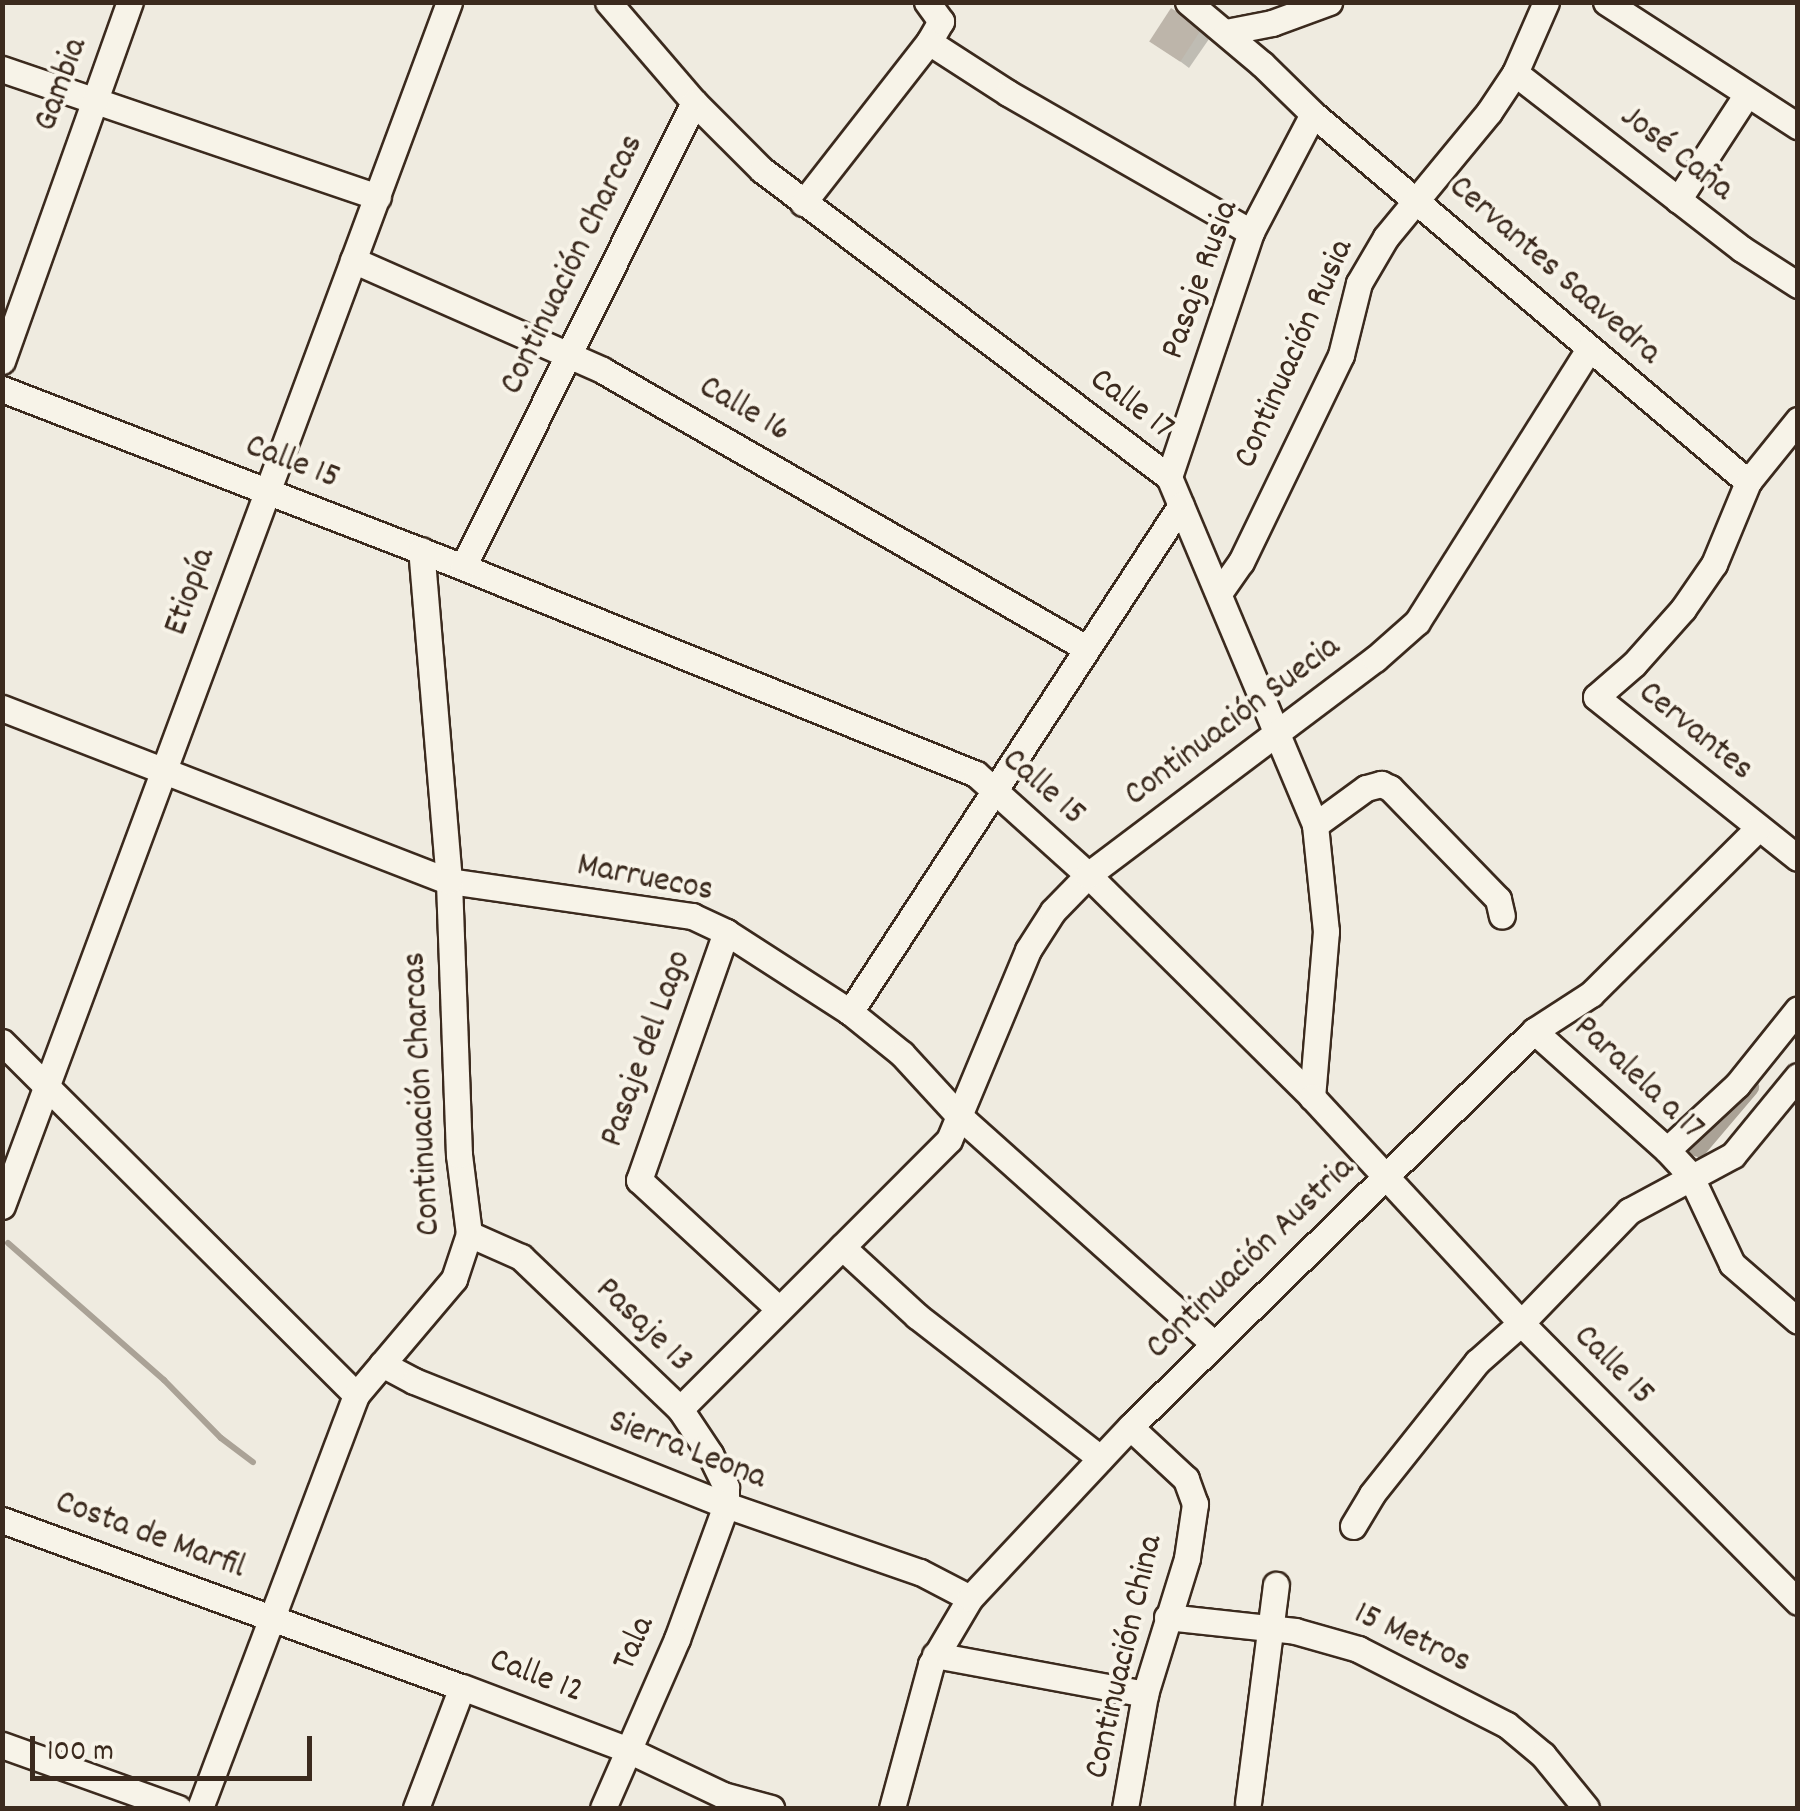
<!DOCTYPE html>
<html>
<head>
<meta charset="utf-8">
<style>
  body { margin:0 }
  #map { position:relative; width:1800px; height:1811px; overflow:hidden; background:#efebe0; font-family:Dekko,sans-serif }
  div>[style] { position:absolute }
  .shadow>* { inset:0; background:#0003 }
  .stream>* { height:6px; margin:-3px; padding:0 3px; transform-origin:3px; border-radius:3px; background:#aaa296 }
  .canal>* { height:20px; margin:-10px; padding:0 10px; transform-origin:10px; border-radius:10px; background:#aaa296 }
  .building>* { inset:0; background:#bdb5aa; transform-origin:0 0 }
  .roads { filter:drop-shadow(2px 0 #3b2a1e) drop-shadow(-2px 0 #3b2a1e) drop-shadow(0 2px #3b2a1e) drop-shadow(0 -2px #3b2a1e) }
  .minor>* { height:25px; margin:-12.5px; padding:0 12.5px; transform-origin:12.5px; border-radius:12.5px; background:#f7f3e8 }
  span { translate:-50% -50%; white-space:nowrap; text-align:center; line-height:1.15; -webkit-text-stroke:8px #f7f3e8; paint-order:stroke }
  .street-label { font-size:35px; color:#3b2a1e }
  .frame { position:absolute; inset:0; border:5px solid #3b2a1e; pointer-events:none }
  .scale { position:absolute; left:30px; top:1736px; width:282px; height:45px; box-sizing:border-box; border:5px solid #3b2a1e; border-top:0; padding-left:12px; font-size:30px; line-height:35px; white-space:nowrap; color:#3b2a1e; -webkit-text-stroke:8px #f7f3e8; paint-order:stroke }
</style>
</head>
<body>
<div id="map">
  <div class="shadow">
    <i style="clip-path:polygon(1200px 30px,1209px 39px,1189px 68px,1152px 40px)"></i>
  </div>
  <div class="stream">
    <i style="left:8px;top:1243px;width:208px;rotate:41.3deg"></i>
    <i style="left:164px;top:1380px;width:81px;rotate:45.5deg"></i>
    <i style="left:221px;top:1438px;width:40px;rotate:37deg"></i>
  </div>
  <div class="canal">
    <i style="left:1698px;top:1147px;width:79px;rotate:-49.6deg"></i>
  </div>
  <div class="building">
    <i style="left:1171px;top:8px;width:37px;height:40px;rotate:33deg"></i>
  </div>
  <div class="roads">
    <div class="minor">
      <i style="left:608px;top:2px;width:132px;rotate:49.3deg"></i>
      <i style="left:694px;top:102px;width:96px;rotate:45deg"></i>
      <i style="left:762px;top:170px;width:510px;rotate:37.03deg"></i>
      <i style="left:1169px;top:477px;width:377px;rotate:67.2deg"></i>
      <i style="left:1315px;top:825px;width:107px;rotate:84.1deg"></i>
      <i style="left:1326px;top:931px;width:167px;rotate:94.8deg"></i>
      <i style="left:927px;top:2px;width:24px;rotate:54deg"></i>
      <i style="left:941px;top:21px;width:24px;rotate:120deg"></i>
      <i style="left:929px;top:42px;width:94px;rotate:32.8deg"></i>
      <i style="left:1008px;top:93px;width:280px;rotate:29.8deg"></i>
      <i style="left:1188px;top:2px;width:97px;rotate:40deg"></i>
      <i style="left:1262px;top:64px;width:71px;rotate:44.4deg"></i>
      <i style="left:1313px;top:114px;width:570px;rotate:40.23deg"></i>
      <i style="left:1606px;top:2px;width:229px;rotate:32.9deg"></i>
      <i style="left:1226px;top:32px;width:47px;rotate:-11.1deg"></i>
      <i style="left:1272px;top:23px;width:61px;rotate:-20.2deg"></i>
      <i style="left:2px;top:69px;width:397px;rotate:18.8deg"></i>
      <i style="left:1515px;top:73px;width:287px;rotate:37.8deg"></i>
      <i style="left:1742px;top:249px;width:67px;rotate:32.7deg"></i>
      <i style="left:1678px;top:200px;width:126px;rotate:-56.9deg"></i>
      <i style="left:803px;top:203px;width:204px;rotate:-52deg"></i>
      <i style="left:353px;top:260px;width:272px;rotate:23.8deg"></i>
      <i style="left:602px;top:370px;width:558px;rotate:29.87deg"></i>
      <i style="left:2px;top:361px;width:381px;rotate:-70.4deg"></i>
      <i style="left:2px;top:389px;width:494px;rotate:21.1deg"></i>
      <i style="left:463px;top:567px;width:553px;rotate:21.97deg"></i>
      <i style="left:976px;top:774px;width:151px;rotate:42deg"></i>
      <i style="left:1088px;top:875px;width:315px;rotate:44.7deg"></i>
      <i style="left:1312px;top:1097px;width:308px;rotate:47.2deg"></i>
      <i style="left:1521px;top:1323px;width:393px;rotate:45.2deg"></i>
      <i style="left:1798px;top:420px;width:80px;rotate:128.9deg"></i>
      <i style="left:1748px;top:482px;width:89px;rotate:112.5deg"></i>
      <i style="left:1714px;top:564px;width:55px;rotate:124.6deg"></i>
      <i style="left:1683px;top:609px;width:74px;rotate:131.7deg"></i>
      <i style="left:1634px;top:664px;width:50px;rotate:139deg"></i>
      <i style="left:1596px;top:697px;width:258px;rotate:38.6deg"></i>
      <i style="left:1169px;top:477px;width:258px;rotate:-71.5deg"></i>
      <i style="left:1251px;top:232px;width:133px;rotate:-62.3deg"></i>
      <i style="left:463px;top:567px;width:519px;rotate:-63.58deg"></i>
      <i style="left:1219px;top:593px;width:38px;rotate:-55deg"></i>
      <i style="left:1241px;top:562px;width:230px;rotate:-64.2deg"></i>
      <i style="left:1341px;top:355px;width:74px;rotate:-76deg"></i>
      <i style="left:1359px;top:283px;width:53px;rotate:-59.6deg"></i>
      <i style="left:1386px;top:237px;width:162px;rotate:-50.5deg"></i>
      <i style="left:1489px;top:112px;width:47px;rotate:-56.3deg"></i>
      <i style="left:1515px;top:73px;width:77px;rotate:-66.4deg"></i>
      <i style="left:2px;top:708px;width:479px;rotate:21.2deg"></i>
      <i style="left:449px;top:881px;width:246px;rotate:8.2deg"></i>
      <i style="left:692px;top:916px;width:38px;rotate:25deg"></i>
      <i style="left:726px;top:932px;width:148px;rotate:32.8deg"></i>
      <i style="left:850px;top:1012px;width:67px;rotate:38.9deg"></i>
      <i style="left:902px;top:1054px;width:83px;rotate:47.4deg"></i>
      <i style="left:958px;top:1115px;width:343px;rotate:41.8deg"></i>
      <i style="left:1315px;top:825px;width:63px;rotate:-36deg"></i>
      <i style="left:1366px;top:788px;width:16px;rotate:-15deg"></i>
      <i style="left:1381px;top:784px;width:10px;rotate:24deg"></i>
      <i style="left:1390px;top:788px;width:155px;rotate:45.8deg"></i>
      <i style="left:1498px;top:899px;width:17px;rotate:77deg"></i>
      <i style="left:726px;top:932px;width:263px;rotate:109.3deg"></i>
      <i style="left:639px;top:1180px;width:190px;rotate:42.7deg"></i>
      <i style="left:850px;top:1012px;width:605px;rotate:-56.86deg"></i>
      <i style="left:1534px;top:1031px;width:178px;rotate:41.8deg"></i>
      <i style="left:1667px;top:1150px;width:34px;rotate:47deg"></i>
      <i style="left:1690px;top:1175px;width:98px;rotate:64.7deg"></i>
      <i style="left:1732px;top:1264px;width:87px;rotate:40.8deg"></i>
      <i style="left:2px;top:1042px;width:500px;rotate:44.9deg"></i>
      <i style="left:1667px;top:1150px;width:96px;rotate:-42.9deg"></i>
      <i style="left:1737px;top:1085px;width:97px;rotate:-51.2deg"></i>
      <i style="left:2px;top:1206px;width:1284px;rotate:-69.63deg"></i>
      <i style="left:469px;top:1234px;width:57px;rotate:23.9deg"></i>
      <i style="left:521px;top:1257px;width:220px;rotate:43.7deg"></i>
      <i style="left:680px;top:1409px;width:54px;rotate:56.3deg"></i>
      <i style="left:710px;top:1454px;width:37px;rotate:64deg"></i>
      <i style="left:726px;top:1487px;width:18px;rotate:90deg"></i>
      <i style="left:726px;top:1505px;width:143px;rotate:110.1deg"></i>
      <i style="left:677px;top:1639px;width:184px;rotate:113.6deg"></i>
      <i style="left:842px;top:1247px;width:102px;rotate:42.6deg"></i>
      <i style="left:917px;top:1316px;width:232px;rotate:37.8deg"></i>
      <i style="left:382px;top:1364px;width:36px;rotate:28deg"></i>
      <i style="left:414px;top:1381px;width:336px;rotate:21.7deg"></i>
      <i style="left:726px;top:1505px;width:205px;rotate:19.1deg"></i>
      <i style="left:920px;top:1572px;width:56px;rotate:27.5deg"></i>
      <i style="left:680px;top:1409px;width:380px;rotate:-45deg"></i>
      <i style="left:949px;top:1140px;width:206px;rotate:-67.4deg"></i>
      <i style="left:1028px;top:950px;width:46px;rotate:-57.3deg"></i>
      <i style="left:1053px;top:911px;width:50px;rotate:-45.8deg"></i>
      <i style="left:1088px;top:875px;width:359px;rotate:-37deg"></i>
      <i style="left:1375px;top:659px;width:56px;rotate:-41.4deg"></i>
      <i style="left:1417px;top:622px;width:323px;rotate:-57.8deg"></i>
      <i style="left:2px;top:1520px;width:489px;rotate:20deg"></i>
      <i style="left:462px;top:1687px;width:175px;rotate:20.7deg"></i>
      <i style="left:626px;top:1749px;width:107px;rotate:25.4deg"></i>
      <i style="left:723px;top:1795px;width:50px;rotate:15.2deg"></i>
      <i style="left:1353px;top:1526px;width:37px;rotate:-59deg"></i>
      <i style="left:1372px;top:1494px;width:169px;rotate:-51.5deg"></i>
      <i style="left:1477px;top:1362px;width:59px;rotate:-41.6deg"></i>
      <i style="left:1521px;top:1323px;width:156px;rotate:-46deg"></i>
      <i style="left:1629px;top:1211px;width:118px;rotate:-28.3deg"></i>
      <i style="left:1733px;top:1155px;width:102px;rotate:-50.6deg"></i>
      <i style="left:1167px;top:1617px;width:129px;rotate:6.2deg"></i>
      <i style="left:1295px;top:1631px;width:66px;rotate:15.9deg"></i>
      <i style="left:1358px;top:1649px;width:167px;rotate:27deg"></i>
      <i style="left:1507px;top:1725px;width:47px;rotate:39.8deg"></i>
      <i style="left:1543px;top:1755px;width:68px;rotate:50.9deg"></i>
      <i style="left:935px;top:1655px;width:214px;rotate:10.5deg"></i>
      <i style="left:2px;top:1745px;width:187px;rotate:19.7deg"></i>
      <i style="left:1248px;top:1803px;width:220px;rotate:-82.7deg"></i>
      <i style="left:200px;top:1808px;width:441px;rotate:-69.3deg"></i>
      <i style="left:356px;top:1395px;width:152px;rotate:-49.8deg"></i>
      <i style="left:454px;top:1279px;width:47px;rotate:-71.6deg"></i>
      <i style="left:469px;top:1234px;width:80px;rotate:-97.2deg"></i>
      <i style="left:459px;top:1155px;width:274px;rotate:-92.1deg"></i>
      <i style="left:449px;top:881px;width:332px;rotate:-94.8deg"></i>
      <i style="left:416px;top:1808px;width:129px;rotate:-69.2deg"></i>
      <i style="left:892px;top:1808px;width:149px;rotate:-74.8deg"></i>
      <i style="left:931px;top:1664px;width:77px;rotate:-59.4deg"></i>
      <i style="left:970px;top:1598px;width:234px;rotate:-46.9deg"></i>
      <i style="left:1130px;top:1427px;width:566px;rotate:-44.43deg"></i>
      <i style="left:1534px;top:1031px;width:68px;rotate:-33deg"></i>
      <i style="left:1591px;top:994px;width:234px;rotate:-44.8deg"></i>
      <i style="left:1125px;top:1808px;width:116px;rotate:-80deg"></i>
      <i style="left:1145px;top:1694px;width:142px;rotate:-72.8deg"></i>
      <i style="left:1187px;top:1558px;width:55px;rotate:-81.6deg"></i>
      <i style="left:1195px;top:1504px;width:27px;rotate:-110deg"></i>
      <i style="left:1186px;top:1479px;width:76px;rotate:-137.1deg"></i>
    </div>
  </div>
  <div class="street-label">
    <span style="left:62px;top:85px;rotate:-70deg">Gambia</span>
    <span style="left:1676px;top:154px;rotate:38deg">José Caña</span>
    <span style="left:573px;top:265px;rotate:-64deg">Continuación Charcas</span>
    <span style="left:1554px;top:271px;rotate:41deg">Cervantes Saavedra</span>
    <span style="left:1201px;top:280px;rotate:-70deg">Pasaje Rusia</span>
    <span style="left:1295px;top:354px;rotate:-66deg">Continuación Rusia</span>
    <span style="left:1131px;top:405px;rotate:37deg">Calle 17</span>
    <span style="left:744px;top:410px;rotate:30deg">Calle 16</span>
    <span style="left:292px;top:463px;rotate:21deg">Calle 15</span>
    <span style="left:191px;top:592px;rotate:-70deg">Etiopía</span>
    <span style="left:1233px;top:722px;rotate:-37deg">Continuación Suecia</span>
    <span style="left:1695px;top:732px;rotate:39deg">Cervantes</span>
    <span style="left:1043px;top:788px;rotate:41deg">Calle 15</span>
    <span style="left:645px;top:879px;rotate:11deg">Marruecos</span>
    <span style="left:647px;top:1049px;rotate:-70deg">Pasaje del Lago</span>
    <span style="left:1638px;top:1079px;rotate:43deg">Paralela a 17</span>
    <span style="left:423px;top:1094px;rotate:-93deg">Continuación Charcas</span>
    <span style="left:1251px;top:1259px;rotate:-44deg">Continuación Austria</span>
    <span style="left:643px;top:1326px;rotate:44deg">Pasaje 13</span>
    <span style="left:1613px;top:1366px;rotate:45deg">Calle 15</span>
    <span style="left:687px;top:1451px;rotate:21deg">Sierra Leona</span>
    <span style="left:150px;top:1536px;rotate:20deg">Costa de Marfil</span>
    <span style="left:1412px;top:1639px;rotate:25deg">15 Metros</span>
    <span style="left:635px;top:1644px;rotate:-66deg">Tala</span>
    <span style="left:1125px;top:1657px;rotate:-77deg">Continuación China</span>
    <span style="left:536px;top:1677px;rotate:21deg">Calle 12</span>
  </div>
  <div class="frame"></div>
  <div class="scale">100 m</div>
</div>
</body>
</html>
